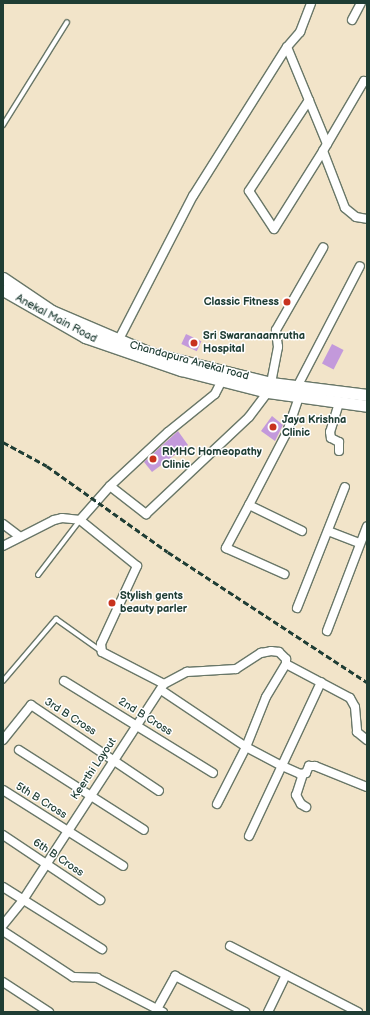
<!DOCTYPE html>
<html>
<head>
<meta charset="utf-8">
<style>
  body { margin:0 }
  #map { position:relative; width:370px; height:1015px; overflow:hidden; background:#f2e4c9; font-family:"Balsamiq Sans",sans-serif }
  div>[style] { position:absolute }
  .building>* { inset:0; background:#c399db; transform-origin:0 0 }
  .roads { filter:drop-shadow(1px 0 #697768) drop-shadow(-1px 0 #697768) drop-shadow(0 1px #697768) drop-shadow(0 -1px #697768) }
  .service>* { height:4px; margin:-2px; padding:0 2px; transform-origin:2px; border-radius:2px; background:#fff }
  .minor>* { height:8px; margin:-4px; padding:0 4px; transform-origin:4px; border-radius:4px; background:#fff }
  .secondary>* { height:11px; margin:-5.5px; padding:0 5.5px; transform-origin:5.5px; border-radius:5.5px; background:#fff }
  .rail>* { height:2.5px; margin-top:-1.25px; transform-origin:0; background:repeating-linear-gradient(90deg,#1f3d34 0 6px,transparent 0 9px) }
  .dots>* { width:11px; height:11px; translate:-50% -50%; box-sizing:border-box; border:2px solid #fff; border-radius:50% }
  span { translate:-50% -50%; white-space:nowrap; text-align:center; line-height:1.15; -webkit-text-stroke:3px #fff; paint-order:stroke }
  .poi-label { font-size:11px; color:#1f3d34; font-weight:700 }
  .right { translate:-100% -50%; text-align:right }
  .left { translate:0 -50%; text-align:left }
  .street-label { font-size:11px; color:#1f3d34 }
  .frame { position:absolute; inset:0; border:4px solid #1f3d34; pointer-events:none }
</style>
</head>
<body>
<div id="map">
  <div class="building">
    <i style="left:186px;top:334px;width:17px;height:11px;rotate:25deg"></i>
    <i style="left:332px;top:344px;width:13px;height:22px;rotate:27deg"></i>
    <i style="clip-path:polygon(272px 416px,283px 425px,275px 441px,261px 431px)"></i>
    <i style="clip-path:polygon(178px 431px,188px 445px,152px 472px,144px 462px)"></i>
  </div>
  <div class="roads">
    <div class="service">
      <i style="left:3px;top:125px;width:121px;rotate:-58.1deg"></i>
      <i style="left:38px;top:575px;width:69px;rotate:-52.6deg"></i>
      <i style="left:3px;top:681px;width:82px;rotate:-49.5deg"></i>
      <i style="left:56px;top:619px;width:55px;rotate:35.4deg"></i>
    </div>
    <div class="minor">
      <i style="left:352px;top:20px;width:19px;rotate:-62deg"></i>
      <i style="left:287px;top:47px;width:105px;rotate:67.6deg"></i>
      <i style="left:367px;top:82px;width:3px;rotate:-162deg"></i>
      <i style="left:364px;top:81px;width:81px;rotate:120.4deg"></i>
      <i style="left:323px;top:151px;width:61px;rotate:68.9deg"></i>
      <i style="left:345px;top:208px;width:14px;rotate:39deg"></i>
      <i style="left:356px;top:217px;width:11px;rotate:10deg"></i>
      <i style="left:309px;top:100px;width:109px;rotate:123.4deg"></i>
      <i style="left:249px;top:191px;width:45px;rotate:56.7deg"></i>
      <i style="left:274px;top:229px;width:92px;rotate:-57.9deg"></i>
      <i style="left:118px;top:341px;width:163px;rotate:-62.7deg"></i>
      <i style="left:193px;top:196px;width:176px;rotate:-57.8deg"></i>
      <i style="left:287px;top:47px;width:20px;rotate:-49deg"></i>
      <i style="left:300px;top:32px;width:31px;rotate:-69deg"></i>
      <i style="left:271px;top:383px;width:37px;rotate:-79deg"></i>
      <i style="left:278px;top:347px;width:17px;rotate:-97deg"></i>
      <i style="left:276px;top:330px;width:95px;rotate:-60.2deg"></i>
      <i style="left:297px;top:387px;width:136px;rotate:-62.5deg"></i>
      <i style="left:299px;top:397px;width:39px;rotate:109deg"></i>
      <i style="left:286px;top:434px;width:80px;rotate:117.5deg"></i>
      <i style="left:249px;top:505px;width:59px;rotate:26.1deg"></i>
      <i style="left:339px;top:403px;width:30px;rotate:107deg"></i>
      <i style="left:330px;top:432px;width:6px;rotate:81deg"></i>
      <i style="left:331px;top:438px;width:9px;rotate:27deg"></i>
      <i style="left:339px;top:442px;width:9px;rotate:90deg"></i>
      <i style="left:110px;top:486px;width:46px;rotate:37.9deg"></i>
      <i style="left:146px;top:514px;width:141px;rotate:-43.3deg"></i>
      <i style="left:249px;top:417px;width:31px;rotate:-53deg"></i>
      <i style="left:249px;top:505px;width:49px;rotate:118.1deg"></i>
      <i style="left:226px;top:548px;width:64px;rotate:24.1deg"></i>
      <i style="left:3px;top:524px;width:21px;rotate:37deg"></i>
      <i style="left:328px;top:531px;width:34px;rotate:21deg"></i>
      <i style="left:3px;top:546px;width:57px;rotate:-27deg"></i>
      <i style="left:54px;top:520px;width:8px;rotate:-14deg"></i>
      <i style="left:62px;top:518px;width:18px;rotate:6deg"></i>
      <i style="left:297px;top:608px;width:130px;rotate:-68.4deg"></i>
      <i style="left:327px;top:631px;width:112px;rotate:-69.1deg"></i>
      <i style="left:64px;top:681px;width:175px;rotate:31.7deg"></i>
      <i style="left:164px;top:684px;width:26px;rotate:-28deg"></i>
      <i style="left:187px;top:672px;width:49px;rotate:-3.5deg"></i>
      <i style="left:236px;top:669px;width:30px;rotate:-33deg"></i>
      <i style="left:261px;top:653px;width:10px;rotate:-11deg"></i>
      <i style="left:271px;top:651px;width:8px;rotate:7deg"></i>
      <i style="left:279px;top:652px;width:10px;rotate:45deg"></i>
      <i style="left:286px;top:659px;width:5px;rotate:90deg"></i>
      <i style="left:161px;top:690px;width:102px;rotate:33.8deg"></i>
      <i style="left:246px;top:747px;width:38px;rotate:28deg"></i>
      <i style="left:280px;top:765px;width:22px;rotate:24deg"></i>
      <i style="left:300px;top:774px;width:6px;rotate:-9deg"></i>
      <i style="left:306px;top:773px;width:8px;rotate:-67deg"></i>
      <i style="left:309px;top:766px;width:6px"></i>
      <i style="left:315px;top:766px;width:56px;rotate:22deg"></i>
      <i style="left:3px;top:740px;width:45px;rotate:-51.3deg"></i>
      <i style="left:31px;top:705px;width:154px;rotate:33.9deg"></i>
      <i style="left:19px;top:750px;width:148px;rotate:32.6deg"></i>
      <i style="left:303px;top:774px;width:22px;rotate:108deg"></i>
      <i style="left:296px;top:795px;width:10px;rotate:61deg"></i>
      <i style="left:301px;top:804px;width:6px;rotate:31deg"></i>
      <i style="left:3px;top:790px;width:142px;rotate:32.3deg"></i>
      <i style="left:217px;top:804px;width:64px;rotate:-63deg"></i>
      <i style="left:246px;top:747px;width:54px;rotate:-68.2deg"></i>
      <i style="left:266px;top:697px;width:39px;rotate:-59deg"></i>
      <i style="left:286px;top:664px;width:72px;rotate:28deg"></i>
      <i style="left:350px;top:698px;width:10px;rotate:61deg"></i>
      <i style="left:355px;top:707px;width:25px;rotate:85deg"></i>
      <i style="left:357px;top:732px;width:13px;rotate:39deg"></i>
      <i style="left:3px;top:835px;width:117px;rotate:33.8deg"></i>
      <i style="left:249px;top:836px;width:170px;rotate:-64.9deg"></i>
      <i style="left:3px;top:887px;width:117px;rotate:32.1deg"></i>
      <i style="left:3px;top:925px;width:32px;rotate:-51deg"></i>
      <i style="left:23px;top:900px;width:258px;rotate:-56.9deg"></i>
      <i style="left:164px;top:684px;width:70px;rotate:-152.7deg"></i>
      <i style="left:102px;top:652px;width:8px;rotate:-97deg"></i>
      <i style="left:101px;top:644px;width:86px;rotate:-65.2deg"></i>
      <i style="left:137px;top:566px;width:73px;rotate:-141.1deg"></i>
      <i style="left:80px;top:520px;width:45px;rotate:-48.6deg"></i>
      <i style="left:110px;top:486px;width:79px;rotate:-43deg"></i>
      <i style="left:168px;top:432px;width:60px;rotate:-39deg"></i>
      <i style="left:215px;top:394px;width:20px;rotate:-63deg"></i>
      <i style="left:3px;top:931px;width:84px;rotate:33.3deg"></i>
      <i style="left:73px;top:977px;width:24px;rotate:2deg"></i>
      <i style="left:97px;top:978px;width:74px;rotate:27.3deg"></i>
      <i style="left:230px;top:946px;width:144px;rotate:27.3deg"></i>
      <i style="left:3px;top:982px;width:55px;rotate:33.1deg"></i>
      <i style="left:157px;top:1009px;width:38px;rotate:-61deg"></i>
      <i style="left:175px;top:976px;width:79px;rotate:27.2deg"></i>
      <i style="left:268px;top:1012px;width:41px;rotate:-64.1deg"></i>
    </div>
    <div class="secondary">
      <i style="left:3px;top:278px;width:59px;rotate:34deg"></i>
      <i style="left:52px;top:311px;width:107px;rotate:23.2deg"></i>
      <i style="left:150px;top:353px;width:125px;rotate:13.9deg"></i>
      <i style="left:271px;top:383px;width:97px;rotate:7.1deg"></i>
      <i style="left:3px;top:290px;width:95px;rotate:29.8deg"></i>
      <i style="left:85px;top:337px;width:102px;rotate:19deg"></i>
      <i style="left:181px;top:370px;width:90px;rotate:14.2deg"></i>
      <i style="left:268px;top:392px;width:100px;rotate:8deg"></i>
    </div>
  </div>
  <div class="rail">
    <i style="left:3px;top:442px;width:50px;rotate:28.6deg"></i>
    <i style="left:47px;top:466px;width:148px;rotate:35.4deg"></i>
    <i style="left:168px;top:552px;width:238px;rotate:33.2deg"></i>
  </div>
  <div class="dots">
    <i style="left:287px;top:302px;background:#c8321e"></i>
    <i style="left:194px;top:343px;background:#c8321e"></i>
    <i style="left:273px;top:427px;background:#c8321e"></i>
    <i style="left:153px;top:459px;background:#c8321e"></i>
    <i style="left:112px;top:603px;background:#c8321e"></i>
  </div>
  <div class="poi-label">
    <span class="right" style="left:279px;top:302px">Classic Fitness</span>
    <span class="left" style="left:203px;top:343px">Sri Swaranaamrutha<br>Hospital</span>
    <span class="left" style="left:282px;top:427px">Jaya Krishna<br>Clinic</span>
    <span class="left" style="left:162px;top:459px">RMHC Homeopathy<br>Clinic</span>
    <span class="left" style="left:120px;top:603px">Stylish gents<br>beauty parler</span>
  </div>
  <div class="street-label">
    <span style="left:56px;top:319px;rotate:28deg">Anekal Main Road</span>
    <span style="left:189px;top:361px;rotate:15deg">Chandapura Anekal road</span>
    <span style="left:70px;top:717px;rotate:33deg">3rd B Cross</span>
    <span style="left:145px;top:717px;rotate:32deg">2nd B Cross</span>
    <span style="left:94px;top:769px;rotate:-56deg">Keerthi Layout</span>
    <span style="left:41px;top:801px;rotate:32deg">5th B Cross</span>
    <span style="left:58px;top:858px;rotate:34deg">6th B Cross</span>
  </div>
  <div class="frame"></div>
</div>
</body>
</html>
